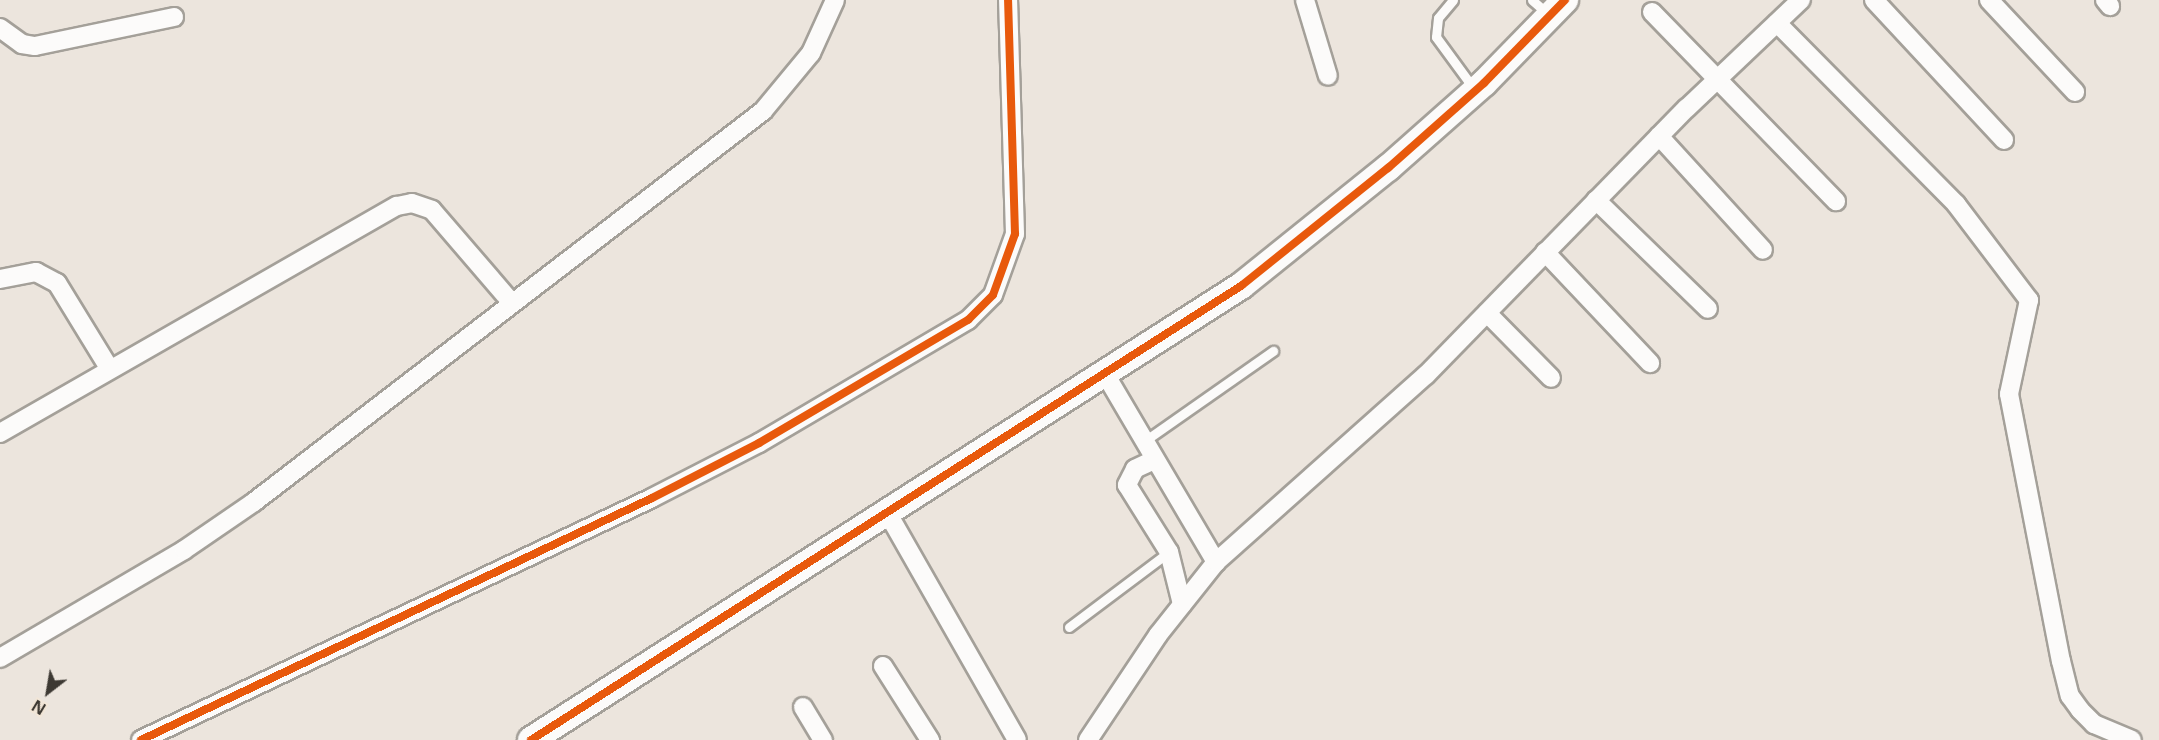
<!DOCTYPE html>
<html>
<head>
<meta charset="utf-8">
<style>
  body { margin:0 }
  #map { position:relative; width:2159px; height:740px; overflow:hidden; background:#ece5dd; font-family:"Noto Sans",sans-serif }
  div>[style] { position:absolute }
  .roads { filter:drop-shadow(2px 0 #a4a099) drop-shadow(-2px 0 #a4a099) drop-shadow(0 2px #a4a099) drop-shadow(0 -2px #a4a099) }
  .lane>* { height:9px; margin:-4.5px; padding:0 4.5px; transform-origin:4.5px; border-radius:4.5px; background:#fcfbfa }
  .street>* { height:18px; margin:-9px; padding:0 9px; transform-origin:9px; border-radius:9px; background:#fcfbfa }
  .secondary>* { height:26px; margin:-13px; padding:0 13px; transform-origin:13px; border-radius:13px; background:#fcfbfa }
  .cycleway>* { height:8px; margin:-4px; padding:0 4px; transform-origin:4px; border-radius:4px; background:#e8590c }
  span { translate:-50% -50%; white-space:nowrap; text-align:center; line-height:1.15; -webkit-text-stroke:5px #f2e6d7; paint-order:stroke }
  .north { position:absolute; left:18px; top:662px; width:60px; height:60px; -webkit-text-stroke:4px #f2e6d7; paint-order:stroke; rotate:211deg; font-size:16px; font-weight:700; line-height:24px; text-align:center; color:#3d3933 }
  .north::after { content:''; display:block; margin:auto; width:21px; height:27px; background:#3d3933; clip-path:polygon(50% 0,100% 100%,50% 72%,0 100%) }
</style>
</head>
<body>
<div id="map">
  <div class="roads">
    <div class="lane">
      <i style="left:1453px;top:0;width:23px;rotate:130deg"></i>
      <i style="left:1438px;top:18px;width:19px;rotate:96deg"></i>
      <i style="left:1436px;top:37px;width:64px;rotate:53.8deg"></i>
      <i style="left:1532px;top:0;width:21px;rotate:41deg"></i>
      <i style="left:1143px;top:442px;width:159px;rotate:-35deg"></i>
      <i style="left:1069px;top:627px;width:125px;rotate:-36.9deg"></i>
    </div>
    <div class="street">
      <i style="left:1305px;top:0;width:79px;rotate:73.2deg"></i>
      <i style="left:1874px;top:0;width:191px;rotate:47.1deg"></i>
      <i style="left:1989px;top:0;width:126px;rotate:46.9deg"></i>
      <i style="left:2105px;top:0;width:8px;rotate:50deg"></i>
      <i style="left:1652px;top:12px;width:264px;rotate:45.8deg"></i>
      <i style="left:1777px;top:23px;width:255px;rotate:45.3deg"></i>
      <i style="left:1956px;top:204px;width:121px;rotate:52.8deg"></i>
      <i style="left:2029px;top:300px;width:96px;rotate:102deg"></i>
      <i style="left:2009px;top:394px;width:272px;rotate:79deg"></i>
      <i style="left:2061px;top:661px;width:36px;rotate:76deg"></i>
      <i style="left:2070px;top:696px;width:17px;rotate:54deg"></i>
      <i style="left:2080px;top:710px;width:20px;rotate:45deg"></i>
      <i style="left:2094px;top:724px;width:41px;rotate:22.8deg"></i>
      <i style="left:0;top:28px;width:27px;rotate:36deg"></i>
      <i style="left:22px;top:44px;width:13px;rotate:9deg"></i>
      <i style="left:35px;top:46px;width:142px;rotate:-11.8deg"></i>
      <i style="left:1659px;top:136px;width:154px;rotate:47.6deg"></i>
      <i style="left:1596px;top:200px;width:156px;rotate:44.2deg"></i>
      <i style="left:1545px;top:252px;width:153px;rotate:46.6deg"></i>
      <i style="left:0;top:279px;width:37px;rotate:-11deg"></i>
      <i style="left:36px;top:272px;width:24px;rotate:28deg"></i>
      <i style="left:57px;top:283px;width:100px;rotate:58.5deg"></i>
      <i style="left:1487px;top:313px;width:91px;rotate:45.4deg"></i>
      <i style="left:1104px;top:372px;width:221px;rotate:59.5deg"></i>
      <i style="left:0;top:433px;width:457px;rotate:-29.8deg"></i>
      <i style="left:397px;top:206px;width:15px;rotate:-11deg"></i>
      <i style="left:412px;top:203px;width:21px;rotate:19deg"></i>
      <i style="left:432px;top:210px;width:123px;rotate:49.3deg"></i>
      <i style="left:1154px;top:460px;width:21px;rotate:155deg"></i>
      <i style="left:1135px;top:469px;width:18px;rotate:117deg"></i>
      <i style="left:1127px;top:485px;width:79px;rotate:57.9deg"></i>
      <i style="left:1169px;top:552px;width:54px;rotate:76deg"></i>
      <i style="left:887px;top:512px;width:262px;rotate:60.3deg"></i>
      <i style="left:0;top:658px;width:213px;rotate:-30.4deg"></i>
      <i style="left:184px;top:550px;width:85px;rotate:-34.4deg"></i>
      <i style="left:254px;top:502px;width:642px;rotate:-37.53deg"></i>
      <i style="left:763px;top:111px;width:75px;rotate:-50.4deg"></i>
      <i style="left:811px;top:53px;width:58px;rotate:-65.6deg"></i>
      <i style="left:883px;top:666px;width:88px;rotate:57.6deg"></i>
      <i style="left:803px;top:707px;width:39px;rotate:59deg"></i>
      <i style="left:141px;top:740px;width:565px;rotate:-25.34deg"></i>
      <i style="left:652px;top:498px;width:120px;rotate:-27.2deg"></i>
      <i style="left:759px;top:443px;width:243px;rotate:-30.5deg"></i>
      <i style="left:968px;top:320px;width:35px;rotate:-45deg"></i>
      <i style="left:993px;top:295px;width:65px;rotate:-70.2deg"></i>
      <i style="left:1015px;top:234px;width:234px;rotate:-91.7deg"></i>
      <i style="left:1088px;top:740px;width:126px;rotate:-56.3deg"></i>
      <i style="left:1158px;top:635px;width:93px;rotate:-51.5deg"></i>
      <i style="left:1216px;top:562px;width:281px;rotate:-41.7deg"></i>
      <i style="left:1426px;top:375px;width:373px;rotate:-45.7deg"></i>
      <i style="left:1687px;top:108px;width:157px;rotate:-43.5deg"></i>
    </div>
    <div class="secondary">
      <i style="left:531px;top:740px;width:843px;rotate:-32.6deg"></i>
      <i style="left:1241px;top:286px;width:189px;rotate:-38.8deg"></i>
      <i style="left:1388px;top:168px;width:128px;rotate:-41.5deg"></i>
      <i style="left:1484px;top:83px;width:116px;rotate:-45.7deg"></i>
    </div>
  </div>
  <div class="cycleway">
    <i style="left:141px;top:740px;width:565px;rotate:-25.34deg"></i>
    <i style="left:652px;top:498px;width:120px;rotate:-27.2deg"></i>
    <i style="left:759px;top:443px;width:243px;rotate:-30.5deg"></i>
    <i style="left:968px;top:320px;width:35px;rotate:-45deg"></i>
    <i style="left:993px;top:295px;width:65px;rotate:-70.2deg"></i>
    <i style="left:1015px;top:234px;width:234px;rotate:-91.7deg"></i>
    <i style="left:531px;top:740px;width:843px;rotate:-32.6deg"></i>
    <i style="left:1241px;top:286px;width:189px;rotate:-38.8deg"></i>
    <i style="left:1388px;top:168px;width:128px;rotate:-41.5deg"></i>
    <i style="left:1484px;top:83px;width:116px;rotate:-45.7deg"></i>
  </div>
  <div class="north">N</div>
</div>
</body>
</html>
